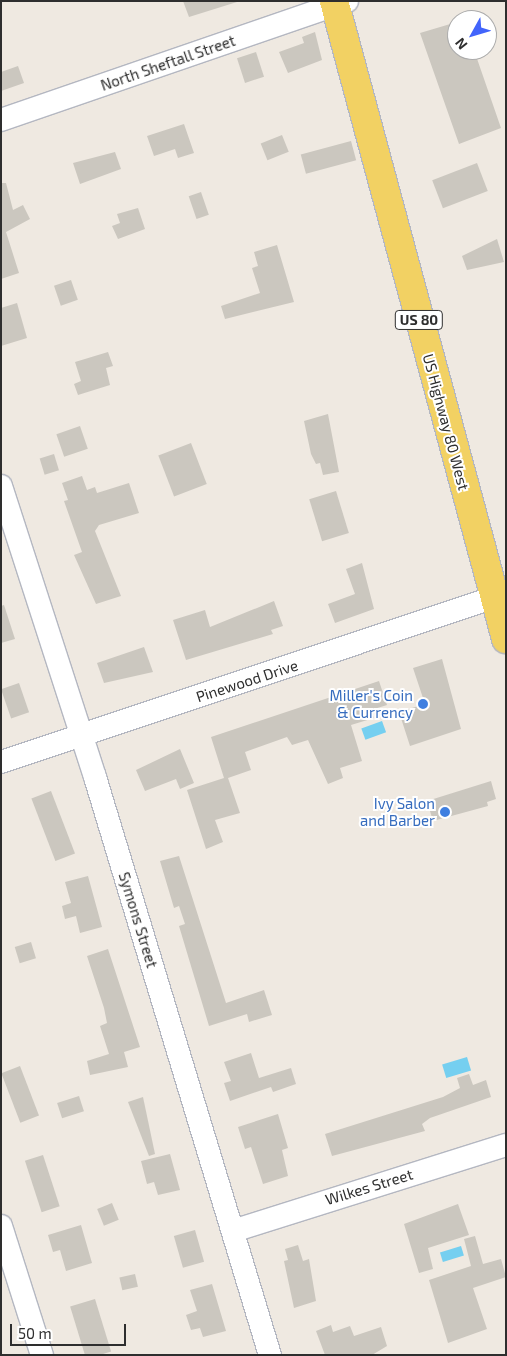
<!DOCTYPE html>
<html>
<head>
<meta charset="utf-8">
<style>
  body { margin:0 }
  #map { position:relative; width:507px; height:1356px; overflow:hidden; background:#efe9e1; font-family:"Exo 2",sans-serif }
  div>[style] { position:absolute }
  .water>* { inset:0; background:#75cff0; transform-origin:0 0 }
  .building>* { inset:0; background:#cbc7bf; transform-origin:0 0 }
  .roads { filter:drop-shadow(1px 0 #b4b7c1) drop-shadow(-1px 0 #b4b7c1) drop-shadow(0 1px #b4b7c1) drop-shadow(0 -1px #b4b7c1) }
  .minor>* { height:22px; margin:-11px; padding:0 11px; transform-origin:11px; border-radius:11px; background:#fff }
  .major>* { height:28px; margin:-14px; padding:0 14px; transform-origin:14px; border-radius:14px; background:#f2d163 }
  .dots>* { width:14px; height:14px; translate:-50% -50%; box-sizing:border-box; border:2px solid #fff; border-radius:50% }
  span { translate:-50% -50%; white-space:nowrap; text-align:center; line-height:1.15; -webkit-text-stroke:4px #fff; paint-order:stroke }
  .shield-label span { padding:1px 4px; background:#fff; border:1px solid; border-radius:4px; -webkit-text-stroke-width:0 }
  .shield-label { font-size:14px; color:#2e2e2e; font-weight:700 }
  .street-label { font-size:15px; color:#2e2e2e }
  .shop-label { font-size:15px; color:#366cbe }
  .right { translate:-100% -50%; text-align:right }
  .frame { position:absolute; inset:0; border:2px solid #2e2e2e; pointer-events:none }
  .north { position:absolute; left:447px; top:10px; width:50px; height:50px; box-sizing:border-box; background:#fff; border:1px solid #ababab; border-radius:50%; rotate:231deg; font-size:14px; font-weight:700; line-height:20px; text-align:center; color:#2e2e2e }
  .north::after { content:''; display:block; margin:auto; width:18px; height:22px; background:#4264fb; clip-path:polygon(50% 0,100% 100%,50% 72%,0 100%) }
  .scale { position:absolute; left:10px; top:1324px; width:116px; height:22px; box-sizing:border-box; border:2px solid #2e2e2e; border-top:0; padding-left:6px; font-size:15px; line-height:18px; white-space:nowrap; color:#2e2e2e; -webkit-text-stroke:4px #fff; paint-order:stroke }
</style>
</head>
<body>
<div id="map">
  <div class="water">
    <i style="left:382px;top:721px;width:12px;height:22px;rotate:70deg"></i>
    <i style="left:467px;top:1057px;width:14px;height:26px;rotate:73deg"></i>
    <i style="left:461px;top:1246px;width:10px;height:22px;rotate:73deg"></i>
  </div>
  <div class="building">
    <i style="clip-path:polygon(183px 1px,237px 1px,237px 2px,189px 17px)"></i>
    <i style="clip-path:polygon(457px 22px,457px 50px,474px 50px,501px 128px,459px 144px,420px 33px)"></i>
    <i style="clip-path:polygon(315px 32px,322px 60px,288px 73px,279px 52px,304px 43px,302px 37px)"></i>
    <i style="left:256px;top:52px;width:26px;height:20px;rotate:72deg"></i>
    <i style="clip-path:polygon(18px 66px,24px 83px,1px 91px,1px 72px)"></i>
    <i style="clip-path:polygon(184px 124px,194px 153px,178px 158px,175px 149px,154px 156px,147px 136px)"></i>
    <i style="left:282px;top:135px;width:18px;height:23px;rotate:68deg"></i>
    <i style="left:351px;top:141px;width:20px;height:52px;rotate:75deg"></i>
    <i style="clip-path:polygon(115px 152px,121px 169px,80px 184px,73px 163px)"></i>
    <i style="left:477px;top:163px;width:30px;height:48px;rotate:69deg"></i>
    <i style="clip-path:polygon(1px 183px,6px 183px,13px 210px,23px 205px,30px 219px,6px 232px,19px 273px,1px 279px)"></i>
    <i style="left:201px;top:192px;width:24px;height:13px;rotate:71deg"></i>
    <i style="clip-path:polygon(138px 208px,145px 229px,118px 239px,112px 226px,120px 223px,117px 214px)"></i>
    <i style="clip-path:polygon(497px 239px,504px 262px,467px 270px,462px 256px)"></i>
    <i style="clip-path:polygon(277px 245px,294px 302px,225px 319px,221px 306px,260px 293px,252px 268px,258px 266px,254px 252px)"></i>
    <i style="left:71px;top:280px;width:21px;height:18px;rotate:71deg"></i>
    <i style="clip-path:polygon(17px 303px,27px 338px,1px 346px,1px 308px)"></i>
    <i style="clip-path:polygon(108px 352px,113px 366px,106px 368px,110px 385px,78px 395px,74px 384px,81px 381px,75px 362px)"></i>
    <i style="clip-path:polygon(328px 414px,339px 472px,323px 475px,320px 463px,316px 464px,311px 454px,304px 421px)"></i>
    <i style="left:80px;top:426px;width:24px;height:25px;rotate:71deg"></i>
    <i style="left:191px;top:443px;width:44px;height:35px;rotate:69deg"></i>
    <i style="left:54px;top:454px;width:17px;height:15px;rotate:73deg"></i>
    <i style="clip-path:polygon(82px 476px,87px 490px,95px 487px,97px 493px,129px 483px,139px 513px,99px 525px,95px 531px,121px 596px,96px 604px,74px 555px,82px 552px,64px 501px,68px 500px,62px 483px)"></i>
    <i style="left:336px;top:491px;width:44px;height:28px;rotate:73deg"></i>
    <i style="clip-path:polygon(362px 563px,374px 609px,335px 623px,328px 604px,355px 594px,346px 569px)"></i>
    <i style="clip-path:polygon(274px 601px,283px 626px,271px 630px,273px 634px,186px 660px,173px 620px,205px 610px,210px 627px)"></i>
    <i style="clip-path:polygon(4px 605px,15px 639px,1px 643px,1px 606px)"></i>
    <i style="clip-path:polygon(144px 647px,153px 672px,104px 683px,97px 663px)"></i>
    <i style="clip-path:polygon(442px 659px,461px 729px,410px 746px,399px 712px,425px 704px,413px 668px)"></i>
    <i style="clip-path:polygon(379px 681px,387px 705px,371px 710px,374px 718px,351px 725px,362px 761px,340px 768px,343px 778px,328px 784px,308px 740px,292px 745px,287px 737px,245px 752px,251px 770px,228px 778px,240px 813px,215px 820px,223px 842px,206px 849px,187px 790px,224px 778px,211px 737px)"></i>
    <i style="left:19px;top:683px;width:31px;height:19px;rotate:71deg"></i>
    <i style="clip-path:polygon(180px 749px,194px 783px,180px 789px,176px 779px,145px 791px,136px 770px)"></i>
    <i style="clip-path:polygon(491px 781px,496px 799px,487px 802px,488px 806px,433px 821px,427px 801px)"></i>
    <i style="left:51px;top:791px;width:67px;height:21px;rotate:69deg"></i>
    <i style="clip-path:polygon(179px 856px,226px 1003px,264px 990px,272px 1015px,249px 1022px,247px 1014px,209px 1026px,179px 926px,185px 924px,179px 906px,174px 908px,160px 861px)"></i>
    <i style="clip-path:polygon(88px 876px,102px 927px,80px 933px,76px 916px,65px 919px,62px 906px,71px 903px,65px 882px)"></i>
    <i style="left:31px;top:942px;width:17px;height:17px;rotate:73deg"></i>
    <i style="clip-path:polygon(108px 949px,140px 1047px,124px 1052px,128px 1067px,90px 1075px,87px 1061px,109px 1054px,100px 1026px,107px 1023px,104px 1008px,87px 956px)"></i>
    <i style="clip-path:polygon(251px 1053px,259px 1078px,291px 1068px,296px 1084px,273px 1092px,271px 1087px,230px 1101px,224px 1083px,231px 1081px,224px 1062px)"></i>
    <i style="left:20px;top:1066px;width:53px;height:20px;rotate:69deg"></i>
    <i style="clip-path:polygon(469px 1074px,473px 1085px,486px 1080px,491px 1097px,430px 1118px,422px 1124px,425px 1131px,332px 1156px,325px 1134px,443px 1097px,460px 1088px,457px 1078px)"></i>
    <i style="left:79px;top:1096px;width:16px;height:23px;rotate:72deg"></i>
    <i style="clip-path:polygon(143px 1097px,155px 1154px,149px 1156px,128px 1102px)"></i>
    <i style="clip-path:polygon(278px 1114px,288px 1148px,282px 1150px,288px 1176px,263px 1184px,251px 1147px,245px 1149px,238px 1127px)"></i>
    <i style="clip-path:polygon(170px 1154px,180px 1190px,158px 1195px,154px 1182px,147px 1184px,141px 1161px)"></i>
    <i style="left:43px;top:1155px;width:54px;height:19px;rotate:72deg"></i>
    <i style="left:112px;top:1203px;width:18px;height:16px;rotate:68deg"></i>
    <i style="clip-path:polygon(458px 1204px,469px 1235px,428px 1248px,433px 1269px,419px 1273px,404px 1224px)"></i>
    <i style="clip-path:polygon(81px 1225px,92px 1263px,66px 1271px,60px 1250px,53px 1252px,48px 1235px)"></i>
    <i style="left:195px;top:1230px;width:33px;height:22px;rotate:74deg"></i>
    <i style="clip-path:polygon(475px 1236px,483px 1264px,501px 1259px,506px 1277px,473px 1288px,487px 1329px,448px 1343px,429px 1280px,471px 1266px,464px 1239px)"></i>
    <i style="clip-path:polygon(298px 1245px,303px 1261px,309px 1259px,316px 1301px,294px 1308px,284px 1261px,288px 1260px,285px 1249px)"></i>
    <i style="left:135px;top:1274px;width:13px;height:16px;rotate:77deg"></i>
    <i style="clip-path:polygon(212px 1284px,226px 1331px,203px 1337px,200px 1328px,191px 1330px,186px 1315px,197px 1311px,190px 1290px)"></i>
    <i style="left:95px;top:1299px;width:55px;height:26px;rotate:73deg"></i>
    <i style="clip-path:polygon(331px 1325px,333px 1332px,350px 1326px,354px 1336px,381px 1327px,387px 1346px,372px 1355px,325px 1355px,316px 1331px)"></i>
  </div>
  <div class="roads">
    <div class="minor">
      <i style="left:1px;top:120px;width:366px;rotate:-19deg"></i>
      <i style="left:1px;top:486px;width:306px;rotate:72.1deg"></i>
      <i style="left:95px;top:777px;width:604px;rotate:73.16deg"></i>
      <i style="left:1px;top:762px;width:518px;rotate:-18.47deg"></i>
      <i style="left:1px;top:1226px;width:135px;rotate:72.4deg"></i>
      <i style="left:233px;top:1231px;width:286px;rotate:-17.5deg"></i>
    </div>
    <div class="major">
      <i style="left:334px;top:1px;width:661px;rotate:74.91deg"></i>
    </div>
  </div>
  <div class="dots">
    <i style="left:423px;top:704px;background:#3f7fe0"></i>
    <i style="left:445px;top:812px;background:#3f7fe0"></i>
  </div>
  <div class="shield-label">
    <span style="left:419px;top:320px">US 80</span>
  </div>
  <div class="street-label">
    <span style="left:168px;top:63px;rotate:-19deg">North Sheftall Street</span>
    <span style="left:446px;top:422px;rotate:75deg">US Highway 80 West</span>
    <span style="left:247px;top:681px;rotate:-18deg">Pinewood Drive</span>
    <span style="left:138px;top:920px;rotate:73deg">Symons Street</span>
    <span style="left:369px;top:1187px;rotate:-17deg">Wilkes Street</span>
  </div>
  <div class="shop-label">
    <span class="right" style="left:413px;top:704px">Miller's Coin<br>&amp; Currency</span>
    <span class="right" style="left:435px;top:812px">Ivy Salon<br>and Barber</span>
  </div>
  <div class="frame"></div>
  <div class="north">N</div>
  <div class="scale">50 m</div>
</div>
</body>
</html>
